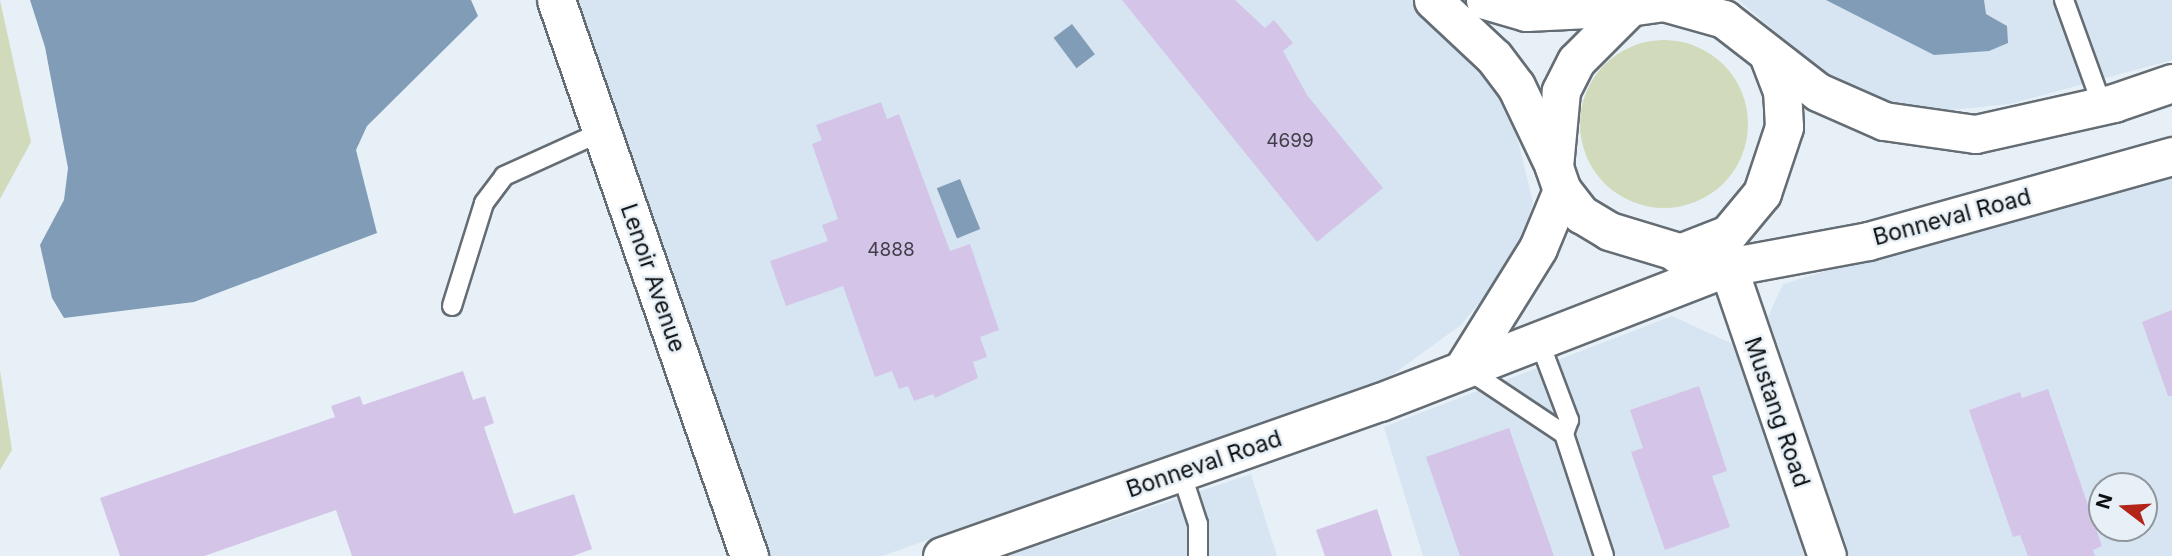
<!DOCTYPE html>
<html>
<head>
<meta charset="utf-8">
<style>
  body { margin:0 }
  #map { position:relative; width:2172px; height:556px; overflow:hidden; background:#e7f0f7; font-family:Inter,sans-serif }
  div>[style] { position:absolute }
  .built>* { inset:0; background:#d6e5f1 }
  .green>* { inset:0; background:#d2dabc }
  .round { border-radius:50% }
  .water>* { inset:0; background:#809cb6; transform-origin:0 0 }
  .building>* { inset:0; background:#d4c5e8 }
  .roads { filter:drop-shadow(2px 0 #656d74) drop-shadow(-2px 0 #656d74) drop-shadow(0 2px #656d74) drop-shadow(0 -2px #656d74) }
  .service>* { height:18px; margin:-9px; padding:0 9px; transform-origin:9px; border-radius:9px; background:#fff }
  .minor>* { height:37px; margin:-18.5px; padding:0 18.5px; transform-origin:18.5px; border-radius:18.5px; background:#fff }
  span { translate:-50% -50%; white-space:nowrap; text-align:center; line-height:1.15; -webkit-text-stroke:5px #e7f0f7; paint-order:stroke }
  .number-label { font-size:19px; color:#403e48 }
  .number-label span { -webkit-text-stroke-width:0 }
  .street-label { font-size:23px; color:#0e1113 }
  .north { position:absolute; left:2088px; top:472px; width:70px; height:70px; box-sizing:border-box; background:#e7f0f7; border:2px solid #90979c; border-radius:50%; rotate:287deg; font-size:19px; font-weight:700; line-height:28px; text-align:center; color:#0e1113 }
  .north::after { content:''; display:block; margin:auto; width:24px; height:32px; background:#b32518; clip-path:polygon(50% 0,100% 100%,50% 72%,0 100%) }
</style>
</head>
<body>
<div id="map">
  <div class="built">
    <i style="clip-path:polygon(575px 0,1414px 0,1493px 76px,1516px 133px,1533px 202px,1518px 255px,1461px 325px,1385px 380px,882px 556px,770px 556px)"></i>
    <i style="clip-path:polygon(1738px 0,2172px 0,2172px 60px,2010px 104px,1940px 111px,1875px 98px,1822px 71px)"></i>
    <i style="clip-path:polygon(evenodd,2172px 166px,2172px 556px,1850px 556px,1768px 317px,1783px 284px,2172px 166px,2102px 486px,2144px 486px,2144px 528px,2102px 528px,2102px 486px)"></i>
    <i style="clip-path:polygon(1672px 316px,1733px 344px,1806px 556px,1423px 556px,1384px 427px)"></i>
    <i style="clip-path:polygon(1251px 474px,1277px 556px,1007px 556px)"></i>
  </div>
  <div class="green">
    <i style="clip-path:polygon(0 0,31px 142px,0 199px)"></i>
    <i class="round" style="left:1580px;top:40px;width:168px;height:168px"></i>
    <i style="clip-path:polygon(0 370px,12px 450px,0 470px)"></i>
  </div>
  <div class="water">
    <i style="clip-path:polygon(30px 0,471px 0,478px 16px,367px 126px,356px 150px,377px 233px,194px 302px,64px 318px,52px 298px,40px 245px,64px 200px,68px 168px,45px 47px)"></i>
    <i style="clip-path:polygon(1826px 0,1984px 0,1986px 14px,2007px 26px,2008px 43px,1989px 51px,1934px 55px)"></i>
    <i style="left:1072px;top:24px;width:38px;height:23px;rotate:53deg"></i>
    <i style="left:960px;top:179px;width:54px;height:25px;rotate:68deg"></i>
  </div>
  <div class="building">
    <i style="clip-path:polygon(1122px 0,1235px 0,1265px 28px,1274px 20px,1293px 43px,1283px 51px,1307px 95px,1383px 188px,1317px 242px)"></i>
    <i style="clip-path:polygon(881px 102px,887px 119px,899px 114px,950px 251px,970px 244px,999px 330px,980px 337px,987px 357px,973px 362px,978px 378px,935px 398px,933px 394px,914px 401px,908px 386px,899px 389px,892px 371px,875px 377px,843px 286px,786px 306px,770px 261px,828px 241px,822px 225px,838px 219px,812px 144px,822px 140px,816px 125px)"></i>
    <i style="clip-path:polygon(2172px 310px,2172px 396px,2168px 396px,2142px 322px)"></i>
    <i style="clip-path:polygon(463px 371px,473px 400px,485px 396px,494px 423px,484px 427px,514px 514px,574px 494px,592px 549px,573px 556px,352px 556px,336px 510px,204px 556px,120px 556px,100px 498px,335px 417px,331px 406px,360px 396px,363px 405px)"></i>
    <i style="clip-path:polygon(1699px 386px,1727px 471px,1712px 476px,1730px 527px,1665px 550px,1631px 452px,1643px 448px,1630px 410px)"></i>
    <i style="clip-path:polygon(2048px 389px,2102px 546px,2093px 550px,2095px 556px,2028px 556px,2020px 535px,2013px 537px,1969px 410px,2020px 392px,2022px 398px)"></i>
    <i style="clip-path:polygon(1509px 428px,1554px 556px,1460px 556px,1426px 457px)"></i>
    <i style="clip-path:polygon(1377px 509px,1392px 556px,1325px 556px,1316px 530px)"></i>
  </div>
  <div class="roads">
    <div class="service">
      <i style="left:2064px;top:0;width:112px;rotate:70.1deg"></i>
      <i style="left:452px;top:306px;width:108px;rotate:-72.7deg"></i>
      <i style="left:484px;top:203px;width:34px;rotate:-53deg"></i>
      <i style="left:504px;top:176px;width:107px;rotate:-24.4deg"></i>
      <i style="left:1538px;top:338px;width:88px;rotate:69.3deg"></i>
      <i style="left:1569px;top:420px;width:15px;rotate:110deg"></i>
      <i style="left:1564px;top:434px;width:128px;rotate:71.8deg"></i>
      <i style="left:1465px;top:368px;width:119px;rotate:33.7deg"></i>
      <i style="left:1181px;top:472px;width:55px;rotate:71.9deg"></i>
      <i style="left:1198px;top:524px;width:32px;rotate:90deg"></i>
    </div>
    <div class="minor">
      <i style="left:556px;top:0;width:589px;rotate:70.86deg"></i>
      <i style="left:1433px;top:0;width:83px;rotate:43.1deg"></i>
      <i style="left:1494px;top:57px;width:36px;rotate:53deg"></i>
      <i style="left:1516px;top:86px;width:89px;rotate:64.6deg"></i>
      <i style="left:1485px;top:0;width:43px;rotate:16.3deg"></i>
      <i style="left:1526px;top:12px;width:104px;rotate:-2.8deg"></i>
      <i style="left:2172px;top:83px;width:61px;rotate:161deg"></i>
      <i style="left:2114px;top:103px;width:142px;rotate:167.4deg"></i>
      <i style="left:1975px;top:134px;width:92px;rotate:-171.9deg"></i>
      <i style="left:1884px;top:121px;width:72px;rotate:-156.3deg"></i>
      <i style="left:1818px;top:92px;width:119px;rotate:-142.2deg"></i>
      <i style="left:1724px;top:19px;width:62px;rotate:-164.2deg"></i>
      <i style="left:1664px;top:2px;width:34px;rotate:172deg"></i>
      <i style="left:1630px;top:7px;width:76px;rotate:135deg"></i>
      <i style="left:1576px;top:61px;width:34px;rotate:117deg"></i>
      <i style="left:1561px;top:91px;width:76px;rotate:95.3deg"></i>
      <i style="left:1554px;top:167px;width:24px;rotate:71deg"></i>
      <i style="left:1562px;top:190px;width:31px;rotate:52deg"></i>
      <i style="left:1581px;top:214px;width:33px;rotate:31deg"></i>
      <i style="left:1609px;top:231px;width:124px;rotate:16.8deg"></i>
      <i style="left:1728px;top:267px;width:142px;rotate:-10.5deg"></i>
      <i style="left:1868px;top:241px;width:316px;rotate:-15.6deg"></i>
      <i style="left:1677px;top:254px;width:55px;rotate:-21.4deg"></i>
      <i style="left:1728px;top:234px;width:53px;rotate:-50.3deg"></i>
      <i style="left:1762px;top:193px;width:70px;rotate:-71.6deg"></i>
      <i style="left:1784px;top:127px;width:36px;rotate:-93deg"></i>
      <i style="left:1782px;top:91px;width:40px;rotate:-111deg"></i>
      <i style="left:1464px;top:367px;width:140px;rotate:-58.1deg"></i>
      <i style="left:1538px;top:248px;width:63px;rotate:-67.5deg"></i>
      <i style="left:942px;top:556px;width:464px;rotate:-19.4deg"></i>
      <i style="left:1380px;top:402px;width:373px;rotate:-21.2deg"></i>
      <i style="left:1728px;top:267px;width:305px;rotate:71.1deg"></i>
    </div>
  </div>
  <div class="number-label">
    <span style="left:1290px;top:141px">4699</span>
    <span style="left:891px;top:250px">4888</span>
  </div>
  <div class="street-label">
    <span style="left:1952px;top:217px;rotate:-15deg">Bonneval Road</span>
    <span style="left:653px;top:278px;rotate:71deg">Lenoir Avenue</span>
    <span style="left:1777px;top:412px;rotate:71deg">Mustang Road</span>
    <span style="left:1204px;top:464px;rotate:-19deg">Bonneval Road</span>
  </div>
  <div class="north">N</div>
</div>
</body>
</html>
